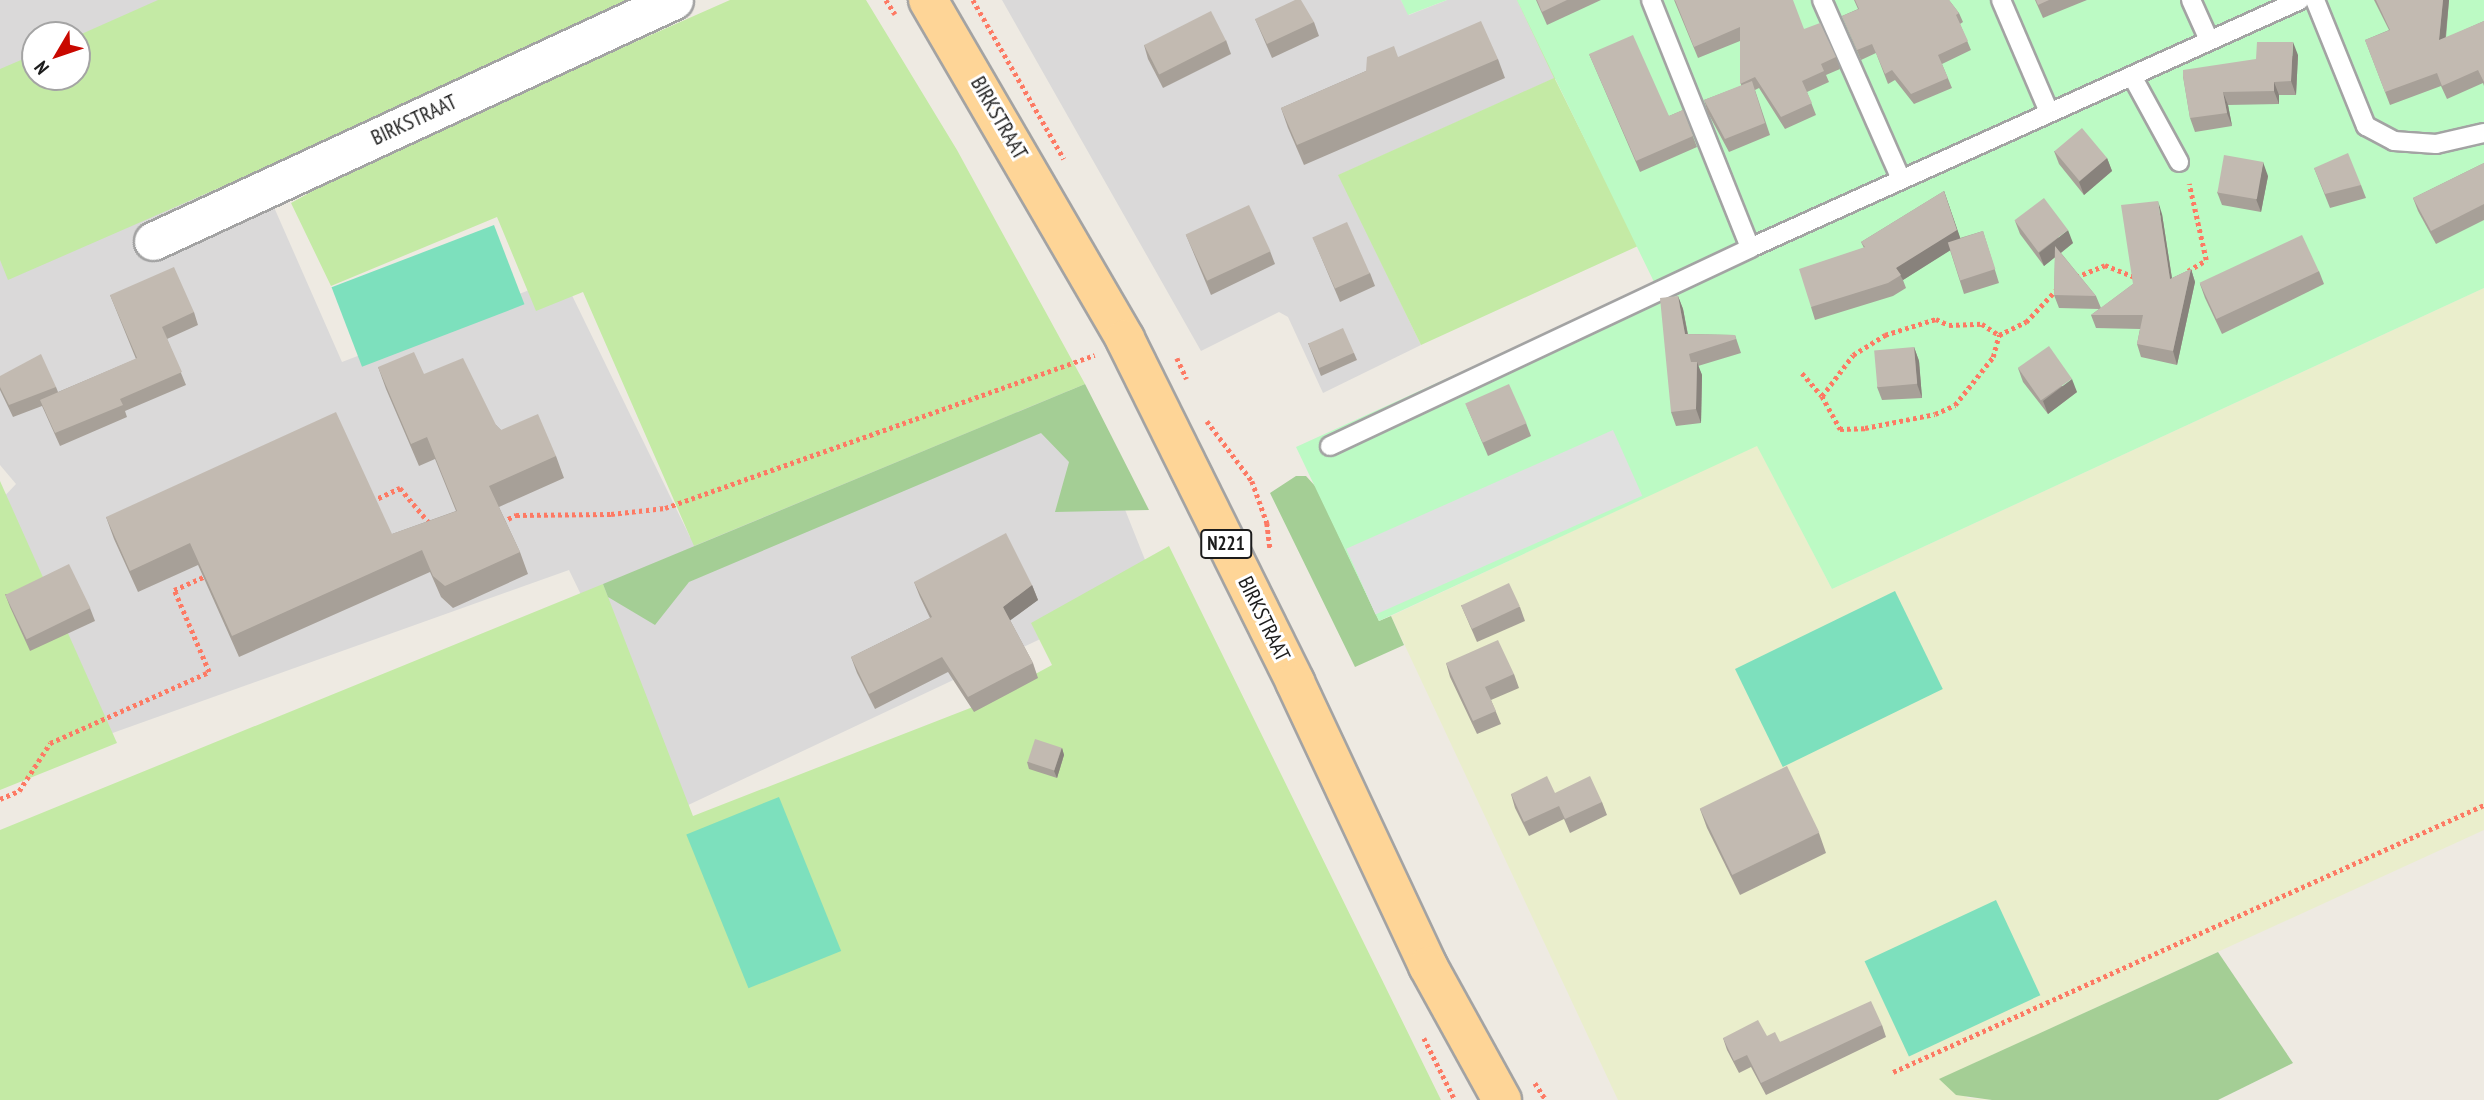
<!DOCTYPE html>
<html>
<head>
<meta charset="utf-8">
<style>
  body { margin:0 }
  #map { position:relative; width:2484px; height:1100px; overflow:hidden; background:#eeeae2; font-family:"PT Sans Narrow",sans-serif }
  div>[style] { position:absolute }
  .residential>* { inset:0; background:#dad9d9 }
  .farmland>* { inset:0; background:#eaeecc }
  .grass>* { inset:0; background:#c4eaa5 }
  .forest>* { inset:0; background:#a4ce95 }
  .park>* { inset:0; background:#bcfac4 }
  .pitch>* { inset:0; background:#7de0bd; transform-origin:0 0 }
  .parking>* { inset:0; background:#e0e0e0; transform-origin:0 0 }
  .path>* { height:4.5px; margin-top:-2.25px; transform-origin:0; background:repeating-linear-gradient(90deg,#fd7a64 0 3.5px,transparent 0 7px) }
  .roads { filter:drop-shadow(2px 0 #a3a3a3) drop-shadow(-2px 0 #a3a3a3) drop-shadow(0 2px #a3a3a3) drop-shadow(0 -2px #a3a3a3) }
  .service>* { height:18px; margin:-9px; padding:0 9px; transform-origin:9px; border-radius:9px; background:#fff }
  .minor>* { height:37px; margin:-18.5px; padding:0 18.5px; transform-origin:18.5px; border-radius:18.5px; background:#fff }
  .primary>* { height:38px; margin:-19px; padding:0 19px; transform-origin:19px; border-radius:19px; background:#fed597 }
  .wall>* { inset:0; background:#a7a098 }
  .shaded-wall>* { inset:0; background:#88827c }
  .building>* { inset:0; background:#c2bab1; transform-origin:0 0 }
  span { translate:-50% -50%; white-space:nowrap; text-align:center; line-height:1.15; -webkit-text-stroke:6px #fff; paint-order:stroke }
  .shield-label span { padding:2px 5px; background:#fff; border:2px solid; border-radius:5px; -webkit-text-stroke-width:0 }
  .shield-label { font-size:19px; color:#1c1c1c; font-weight:700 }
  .street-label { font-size:21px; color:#1c1c1c }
  .north { position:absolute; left:21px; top:21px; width:70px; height:70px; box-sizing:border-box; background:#fff; border:2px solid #a4a4a4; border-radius:50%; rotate:231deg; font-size:19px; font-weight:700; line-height:28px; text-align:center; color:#1c1c1c }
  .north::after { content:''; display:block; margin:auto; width:24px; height:32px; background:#c90800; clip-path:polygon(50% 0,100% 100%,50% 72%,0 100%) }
</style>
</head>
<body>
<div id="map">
  <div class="residential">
    <i style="clip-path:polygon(evenodd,0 0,183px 0,342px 362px,563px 277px,690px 537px,1062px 383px,1093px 429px,1155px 585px,684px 807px,569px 570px,37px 760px,0 501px,16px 484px,0 465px,0 0,35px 35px,77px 35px,77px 77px,35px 77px,35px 35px)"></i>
    <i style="clip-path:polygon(1002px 0,1401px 0,1409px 15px,1447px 0,1517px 0,1555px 78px,1339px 175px,1421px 345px,1323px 393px,1288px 317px,1279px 312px,1201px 351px)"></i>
  </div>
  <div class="farmland">
    <i style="clip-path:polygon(2484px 288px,2484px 830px,1940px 1079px,1968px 1098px,1992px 1100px,1618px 1100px,1391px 616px,1757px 445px,1832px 589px)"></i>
  </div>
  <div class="grass">
    <i style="clip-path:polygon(158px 0,650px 0,8px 280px,0 260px,0 69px,35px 54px,35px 77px,77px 77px,77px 36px)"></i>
    <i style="clip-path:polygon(730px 0,866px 0,957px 150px,1085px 384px,694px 546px,583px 292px,536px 311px,497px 217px,331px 286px,291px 203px,374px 157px)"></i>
    <i style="clip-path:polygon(1517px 0,2176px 0,1555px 79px,1638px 246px,1421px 345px,1338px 175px,1554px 78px)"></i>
    <i style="clip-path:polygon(0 481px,117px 743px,0 790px)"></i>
    <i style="clip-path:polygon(1169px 546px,1441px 1100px,0 1100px,0 830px,603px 584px,693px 816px,978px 705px,1052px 665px,1031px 623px)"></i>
  </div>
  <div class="forest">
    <i style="clip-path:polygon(1085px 384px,1149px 510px,1055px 512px,1069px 462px,1041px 433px,689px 582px,655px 625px,608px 597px,603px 584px)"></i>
    <i style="clip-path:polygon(1296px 476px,1306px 476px,1316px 487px,1379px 621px,1391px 616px,1404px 645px,1355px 667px,1270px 493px)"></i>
    <i style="clip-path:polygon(2218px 952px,2293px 1063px,2218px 1100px,1992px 1100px,1956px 1095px,1939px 1079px)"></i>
  </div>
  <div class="park">
    <i style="clip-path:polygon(1401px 0,1447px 0,1408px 15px)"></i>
    <i style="clip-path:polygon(1517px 0,2484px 0,2484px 288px,1832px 589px,1757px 446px,1379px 621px,1296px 447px,1655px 284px)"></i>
  </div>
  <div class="pitch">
    <i style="left:494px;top:225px;width:85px;height:174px;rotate:69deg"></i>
    <i style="left:1895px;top:591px;width:109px;height:178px;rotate:64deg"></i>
    <i style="left:779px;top:797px;width:166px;height:100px;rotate:68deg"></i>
    <i style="left:1996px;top:900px;width:105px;height:145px;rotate:65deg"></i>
  </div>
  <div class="parking">
    <i style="left:1613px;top:430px;width:72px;height:292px;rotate:66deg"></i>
  </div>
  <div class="path">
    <i style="left:886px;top:0;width:17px;rotate:57deg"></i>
    <i style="left:973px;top:0;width:183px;rotate:60.2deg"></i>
    <i style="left:2188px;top:271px;width:21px;rotate:-31deg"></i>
    <i style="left:2206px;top:260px;width:78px;rotate:-102.6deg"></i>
    <i style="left:2076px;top:277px;width:31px;rotate:-22deg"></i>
    <i style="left:2105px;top:265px;width:32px;rotate:22deg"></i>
    <i style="left:1177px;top:358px;width:23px;rotate:65deg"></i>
    <i style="left:1802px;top:373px;width:30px;rotate:49deg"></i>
    <i style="left:1822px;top:396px;width:38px;rotate:61deg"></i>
    <i style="left:1840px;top:429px;width:25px;rotate:-2deg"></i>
    <i style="left:1865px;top:428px;width:71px;rotate:-11.3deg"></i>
    <i style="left:1935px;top:414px;width:22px;rotate:-24deg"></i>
    <i style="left:1955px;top:405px;width:61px;rotate:-51.6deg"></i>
    <i style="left:1993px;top:357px;width:23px;rotate:-75deg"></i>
    <i style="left:1822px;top:396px;width:51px;rotate:-52.9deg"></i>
    <i style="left:1853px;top:355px;width:38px;rotate:-32deg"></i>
    <i style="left:1885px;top:335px;width:53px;rotate:-17.4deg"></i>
    <i style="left:1936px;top:319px;width:14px;rotate:25deg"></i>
    <i style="left:1949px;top:325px;width:33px;rotate:-2deg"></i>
    <i style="left:1982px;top:324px;width:20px;rotate:33deg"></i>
    <i style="left:1999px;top:335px;width:30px;rotate:-26deg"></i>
    <i style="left:2026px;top:322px;width:45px;rotate:-46.8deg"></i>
    <i style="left:1207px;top:421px;width:75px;rotate:53.1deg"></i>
    <i style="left:1252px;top:481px;width:45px;rotate:70.3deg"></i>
    <i style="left:1267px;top:523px;width:26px;rotate:83deg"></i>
    <i style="left:372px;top:501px;width:31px;rotate:-25deg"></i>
    <i style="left:400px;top:488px;width:48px;rotate:50deg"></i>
    <i style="left:502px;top:522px;width:16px;rotate:-27deg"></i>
    <i style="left:516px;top:515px;width:95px;rotate:-0.6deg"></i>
    <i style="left:611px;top:514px;width:54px;rotate:-6.3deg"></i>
    <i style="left:665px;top:508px;width:456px;rotate:-19.6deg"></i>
    <i style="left:0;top:799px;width:21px;rotate:-23deg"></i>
    <i style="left:19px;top:791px;width:57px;rotate:-57.1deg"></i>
    <i style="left:50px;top:743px;width:174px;rotate:-24.1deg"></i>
    <i style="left:209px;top:672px;width:89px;rotate:-113.1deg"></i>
    <i style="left:174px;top:590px;width:37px;rotate:-24deg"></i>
    <i style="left:1424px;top:1038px;width:69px;rotate:63.4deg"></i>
    <i style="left:1893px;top:1072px;width:649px;rotate:-24.31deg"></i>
    <i style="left:1535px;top:1083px;width:20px;rotate:57deg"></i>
  </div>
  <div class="roads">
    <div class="service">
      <i style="left:1651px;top:0;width:267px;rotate:68.2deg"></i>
      <i style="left:1822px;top:0;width:196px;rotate:66.2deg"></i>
      <i style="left:2001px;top:0;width:122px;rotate:66.8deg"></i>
      <i style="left:2191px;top:0;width:44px;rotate:65.8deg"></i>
      <i style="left:2315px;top:0;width:136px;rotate:68deg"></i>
      <i style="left:2366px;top:126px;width:32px;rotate:28deg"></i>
      <i style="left:2394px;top:141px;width:42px;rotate:4.1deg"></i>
      <i style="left:2436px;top:144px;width:49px;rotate:-12.9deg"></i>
      <i style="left:2132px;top:76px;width:98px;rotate:61.3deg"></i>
      <i style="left:1330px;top:446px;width:464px;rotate:-25.2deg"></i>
      <i style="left:1750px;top:248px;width:603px;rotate:-24.27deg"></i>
    </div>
    <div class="minor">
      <i style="left:153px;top:241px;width:574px;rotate:-24.82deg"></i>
    </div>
    <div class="primary">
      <i style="left:928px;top:0;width:392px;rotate:59.8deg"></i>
      <i style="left:1125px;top:339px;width:383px;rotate:63.6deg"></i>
      <i style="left:1295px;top:682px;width:314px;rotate:64.9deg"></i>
      <i style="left:1428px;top:966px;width:153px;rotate:61.1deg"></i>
    </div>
  </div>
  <div class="wall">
    <i style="clip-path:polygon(1536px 0,1601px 0,1547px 25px)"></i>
    <i style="clip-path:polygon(1674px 0,1804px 29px,1836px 57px,1840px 69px,1826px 75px,1829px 82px,1807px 92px,1816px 115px,1785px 129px,1759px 88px,1755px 90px,1770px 135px,1729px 152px,1708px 113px,1704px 100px,1741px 86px,1740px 41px,1698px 58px)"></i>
    <i style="clip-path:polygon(1854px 0,1949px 0,1959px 13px,1963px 22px,1960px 24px,1971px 50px,1942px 64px,1952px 88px,1914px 104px,1895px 80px,1888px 84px,1876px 53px,1861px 60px,1842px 16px,1858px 9px)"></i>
    <i style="clip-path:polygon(2035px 0,2087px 0,2043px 18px)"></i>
    <i style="clip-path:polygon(2374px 0,2449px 0,2446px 38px,2484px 21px,2484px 86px,2483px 83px,2447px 99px,2441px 86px,2390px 105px,2365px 40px,2389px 30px)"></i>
    <i style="clip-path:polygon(1255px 19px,1314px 22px,1319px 36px,1272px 58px)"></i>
    <i style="clip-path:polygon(1226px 40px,1231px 54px,1163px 88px,1148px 59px,1144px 45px)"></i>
    <i style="clip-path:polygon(1589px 54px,1669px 116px,1683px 110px,1697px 147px,1640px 172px)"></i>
    <i style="clip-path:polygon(2298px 55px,2296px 95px,2279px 95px,2279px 104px,2228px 105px,2232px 126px,2195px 132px,2190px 118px,2183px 76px)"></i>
    <i style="clip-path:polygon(1398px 57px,1498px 59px,1505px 78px,1304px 165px,1288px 128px,1281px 108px)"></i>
    <i style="clip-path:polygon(2054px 151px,2107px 158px,2112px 171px,2084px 195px,2059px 164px)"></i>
    <i style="clip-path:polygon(2484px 163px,2484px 220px,2436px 244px,2418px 211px,2413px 198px)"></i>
    <i style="clip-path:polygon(2314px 168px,2361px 185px,2366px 198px,2330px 208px)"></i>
    <i style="clip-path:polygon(2268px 176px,2261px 212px,2222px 205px,2217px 192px)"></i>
    <i style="clip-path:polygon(1944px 191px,1960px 238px,1983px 231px,1999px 283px,1964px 294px,1950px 250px,1903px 280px,1906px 288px,1893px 296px,1815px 320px,1811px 307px,1864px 248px,1861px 242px)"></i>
    <i style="clip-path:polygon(2162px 214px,2172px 278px,2191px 269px,2195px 282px,2177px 365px,2141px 357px,2137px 344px,2140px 329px,2096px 328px,2091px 315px,2099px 309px,2059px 308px,2054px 295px,2055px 257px,2044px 266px,2020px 234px,2015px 221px,2073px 243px,2061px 253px,2096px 296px,2101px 308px,2133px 284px)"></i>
    <i style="clip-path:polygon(1186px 235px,1270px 251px,1275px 264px,1211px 295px)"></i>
    <i style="clip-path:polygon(1313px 238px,1370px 273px,1375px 286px,1340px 302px)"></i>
    <i style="clip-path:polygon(2319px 271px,2324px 284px,2222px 334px,2205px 298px,2200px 284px)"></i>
    <i style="clip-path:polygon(110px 295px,194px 312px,198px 325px,167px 339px,186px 385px,125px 411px,127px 417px,60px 446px,42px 406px,13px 417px,0 390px,0 376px,56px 387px,58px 392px,136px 359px)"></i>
    <i style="clip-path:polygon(1678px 296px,1683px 309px,1688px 334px,1735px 335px,1741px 353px,1698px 366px,1702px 375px,1701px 423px,1676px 426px,1671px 412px)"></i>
    <i style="clip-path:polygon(1308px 343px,1354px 353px,1357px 360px,1321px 376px)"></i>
    <i style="clip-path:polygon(1914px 347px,1919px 361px,1922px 398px,1882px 400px,1877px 387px)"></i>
    <i style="clip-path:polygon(378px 367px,424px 374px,496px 425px,501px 430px,556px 456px,564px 478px,499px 507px,520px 552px,528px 574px,453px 608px,441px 597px,430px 572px,239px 657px,198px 565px,138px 592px,114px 539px,106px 517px,392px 534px,456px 511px,435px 459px,419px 466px,386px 389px)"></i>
    <i style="clip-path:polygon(2018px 368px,2077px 392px,2048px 414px,2023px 382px)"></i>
    <i style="clip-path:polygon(1467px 407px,1526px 423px,1531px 436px,1488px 456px)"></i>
    <i style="clip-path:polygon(914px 582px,1032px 585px,1038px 600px,1010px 620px,1033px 663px,1038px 678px,974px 712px,948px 672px,875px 709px,857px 673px,851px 657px,930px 618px,920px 597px)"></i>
    <i style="clip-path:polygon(5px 594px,90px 608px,95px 621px,30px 651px,10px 607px)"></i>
    <i style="clip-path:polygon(1461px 605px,1520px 607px,1525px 621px,1477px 642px)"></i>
    <i style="clip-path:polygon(1446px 663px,1514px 674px,1519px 688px,1491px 700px,1501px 724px,1477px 734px,1450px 677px)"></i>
    <i style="clip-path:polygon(1062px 748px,1064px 755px,1057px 778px,1029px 769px,1027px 762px)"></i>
    <i style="clip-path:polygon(1555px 793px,1602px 802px,1607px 815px,1570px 833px,1564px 819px,1529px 836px,1515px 808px,1511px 794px)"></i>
    <i style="clip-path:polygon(1700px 809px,1819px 833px,1826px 853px,1740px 895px,1707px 828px)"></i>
    <i style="clip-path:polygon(1882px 1025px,1886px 1037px,1766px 1095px,1751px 1067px,1739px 1073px,1727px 1050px,1723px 1038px,1767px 1036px,1780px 1042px)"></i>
  </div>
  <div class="shaded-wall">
    <i style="clip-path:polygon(2443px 0,2449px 0,2444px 53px,2439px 40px)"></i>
    <i style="clip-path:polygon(2293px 42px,2298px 55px,2296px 95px,2291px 81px)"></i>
    <i style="clip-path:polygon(2274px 82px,2279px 95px,2279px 104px,2274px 91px)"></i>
    <i style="clip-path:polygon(2223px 92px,2228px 105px,2232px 126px,2227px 113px)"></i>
    <i style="clip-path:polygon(2107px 158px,2112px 171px,2084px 195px,2079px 182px)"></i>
    <i style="clip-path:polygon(2263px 162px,2268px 176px,2261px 212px,2256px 199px)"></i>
    <i style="clip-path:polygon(1944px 191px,1962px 243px,1903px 280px,1896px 268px)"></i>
    <i style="clip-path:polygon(2158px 201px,2162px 214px,2174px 292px,2170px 279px)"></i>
    <i style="clip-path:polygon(2068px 230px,2073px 243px,2044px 266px,2039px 253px)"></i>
    <i style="clip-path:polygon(2191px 269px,2195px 282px,2177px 365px,2173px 351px)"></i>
    <i style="clip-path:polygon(1678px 296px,1683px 309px,1690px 347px,1685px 334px)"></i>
    <i style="clip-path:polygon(1914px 347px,1919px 361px,1922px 398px,1917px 384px)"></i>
    <i style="clip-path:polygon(1697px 362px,1702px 375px,1701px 423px,1696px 409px)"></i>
    <i style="clip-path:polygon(2072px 379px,2077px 392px,2048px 414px,2043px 401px)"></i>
    <i style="clip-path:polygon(1032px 585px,1038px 600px,1008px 622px,1003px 607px)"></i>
    <i style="clip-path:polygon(1062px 748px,1064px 755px,1057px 778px,1054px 771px)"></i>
  </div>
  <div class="building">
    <i style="clip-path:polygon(1295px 0,1301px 0,1314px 22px,1267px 44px,1255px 19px)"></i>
    <i style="clip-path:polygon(1537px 0,1567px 0,1542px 12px)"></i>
    <i style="clip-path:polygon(1675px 0,1793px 0,1804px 29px,1820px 23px,1836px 57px,1821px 64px,1824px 71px,1802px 81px,1812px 103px,1781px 117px,1755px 77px,1740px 84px,1740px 27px,1694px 47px)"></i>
    <i style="clip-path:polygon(1855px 0,1949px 0,1959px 13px,1956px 15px,1968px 41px,1938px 55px,1948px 78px,1911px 94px,1892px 70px,1885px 74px,1872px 44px,1857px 50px,1842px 16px,1859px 9px)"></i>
    <i style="clip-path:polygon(2036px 0,2049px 0,2038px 5px)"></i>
    <i style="clip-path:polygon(2376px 0,2443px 0,2439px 40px,2484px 21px,2484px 82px,2478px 70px,2442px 86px,2437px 73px,2385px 92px,2365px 40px,2390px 30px)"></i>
    <i style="left:1211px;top:11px;width:33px;height:75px;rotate:63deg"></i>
    <i style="clip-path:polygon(1481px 21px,1498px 59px,1297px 145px,1281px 108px,1366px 71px,1367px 57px,1394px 46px,1398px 57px)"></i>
    <i style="clip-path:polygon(1633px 35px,1669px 116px,1683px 110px,1693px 136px,1636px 161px,1589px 54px)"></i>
    <i style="clip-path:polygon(2257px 42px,2293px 42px,2291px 81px,2274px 82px,2274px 91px,2223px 92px,2227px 113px,2190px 118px,2183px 76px,2183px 70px,2256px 59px)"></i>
    <i style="clip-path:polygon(1752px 81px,1765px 123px,1725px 139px,1704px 100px)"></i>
    <i style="left:2082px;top:128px;width:39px;height:36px;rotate:50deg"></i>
    <i style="clip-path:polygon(2348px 153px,2361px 185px,2325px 194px,2314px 168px)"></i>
    <i style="left:2224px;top:155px;width:40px;height:38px;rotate:10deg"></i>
    <i style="clip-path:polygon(2484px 163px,2484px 204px,2431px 231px,2413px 198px)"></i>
    <i style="clip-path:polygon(1944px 191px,1957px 230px,1896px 268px,1901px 275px,1888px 283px,1811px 307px,1799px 269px,1865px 247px,1861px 242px)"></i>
    <i style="left:2044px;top:198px;width:40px;height:37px;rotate:53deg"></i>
    <i style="clip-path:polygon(2158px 201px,2170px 279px,2191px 269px,2173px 351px,2137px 344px,2143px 315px,2091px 315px,2133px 284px,2121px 205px)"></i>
    <i style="left:1249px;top:205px;width:51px;height:70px;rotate:65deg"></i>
    <i style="left:1347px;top:222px;width:56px;height:38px;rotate:66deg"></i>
    <i style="left:1983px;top:231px;width:40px;height:37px;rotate:72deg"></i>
    <i style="left:2302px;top:235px;width:40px;height:113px;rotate:65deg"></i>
    <i style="clip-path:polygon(2055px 246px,2096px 296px,2054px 295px)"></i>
    <i style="clip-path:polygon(174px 267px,194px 312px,162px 327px,182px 372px,120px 399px,123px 405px,55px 433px,40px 400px,137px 358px,110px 295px)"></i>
    <i style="clip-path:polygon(1678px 296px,1685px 334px,1735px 335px,1736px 339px,1689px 354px,1691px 362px,1697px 362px,1696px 409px,1671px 412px,1660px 298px)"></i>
    <i style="left:1343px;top:328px;width:27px;height:38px;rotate:66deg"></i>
    <i style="left:2049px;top:346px;width:40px;height:38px;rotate:55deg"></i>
    <i style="left:1914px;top:347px;width:37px;height:40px;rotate:85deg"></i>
    <i style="clip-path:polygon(414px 352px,424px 374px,463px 358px,496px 425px,501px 430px,538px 414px,556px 456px,489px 486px,520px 552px,445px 586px,433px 576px,422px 550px,232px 636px,190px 543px,130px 571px,106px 517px,336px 412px,392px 534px,457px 511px,427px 437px,411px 444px,378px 367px)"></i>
    <i style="clip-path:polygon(41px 354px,56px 387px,9px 405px,0 387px,0 376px)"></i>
    <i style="left:1509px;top:384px;width:43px;height:48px;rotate:66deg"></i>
    <i style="clip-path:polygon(1006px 533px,1032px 585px,1003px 607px,1033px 663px,968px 697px,942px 657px,869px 694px,851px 657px,932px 617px,914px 582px)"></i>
    <i style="left:69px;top:564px;width:49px;height:71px;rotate:64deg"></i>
    <i style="left:1509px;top:583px;width:26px;height:53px;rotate:65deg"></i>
    <i style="clip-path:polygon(1498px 640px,1514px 674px,1485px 687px,1496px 711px,1473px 721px,1446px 663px)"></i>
    <i style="left:1035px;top:739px;width:28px;height:24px;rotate:18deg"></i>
    <i style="left:1787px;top:766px;width:74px;height:97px;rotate:64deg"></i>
    <i style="clip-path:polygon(1547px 776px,1555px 793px,1590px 776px,1602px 802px,1565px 819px,1559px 806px,1524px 822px,1511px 794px)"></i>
    <i style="clip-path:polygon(1871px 1001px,1882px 1025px,1761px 1083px,1747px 1055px,1734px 1061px,1723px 1038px,1758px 1020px,1767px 1036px,1775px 1032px,1780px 1042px)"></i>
  </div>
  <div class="shield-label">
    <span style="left:1226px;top:544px">N221</span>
  </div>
  <div class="street-label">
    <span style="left:999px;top:118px;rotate:60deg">BIRKSTRAAT</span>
    <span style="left:414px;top:120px;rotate:-25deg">BIRKSTRAAT</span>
    <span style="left:1264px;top:619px;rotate:64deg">BIRKSTRAAT</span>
  </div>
  <div class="north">N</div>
</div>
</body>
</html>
